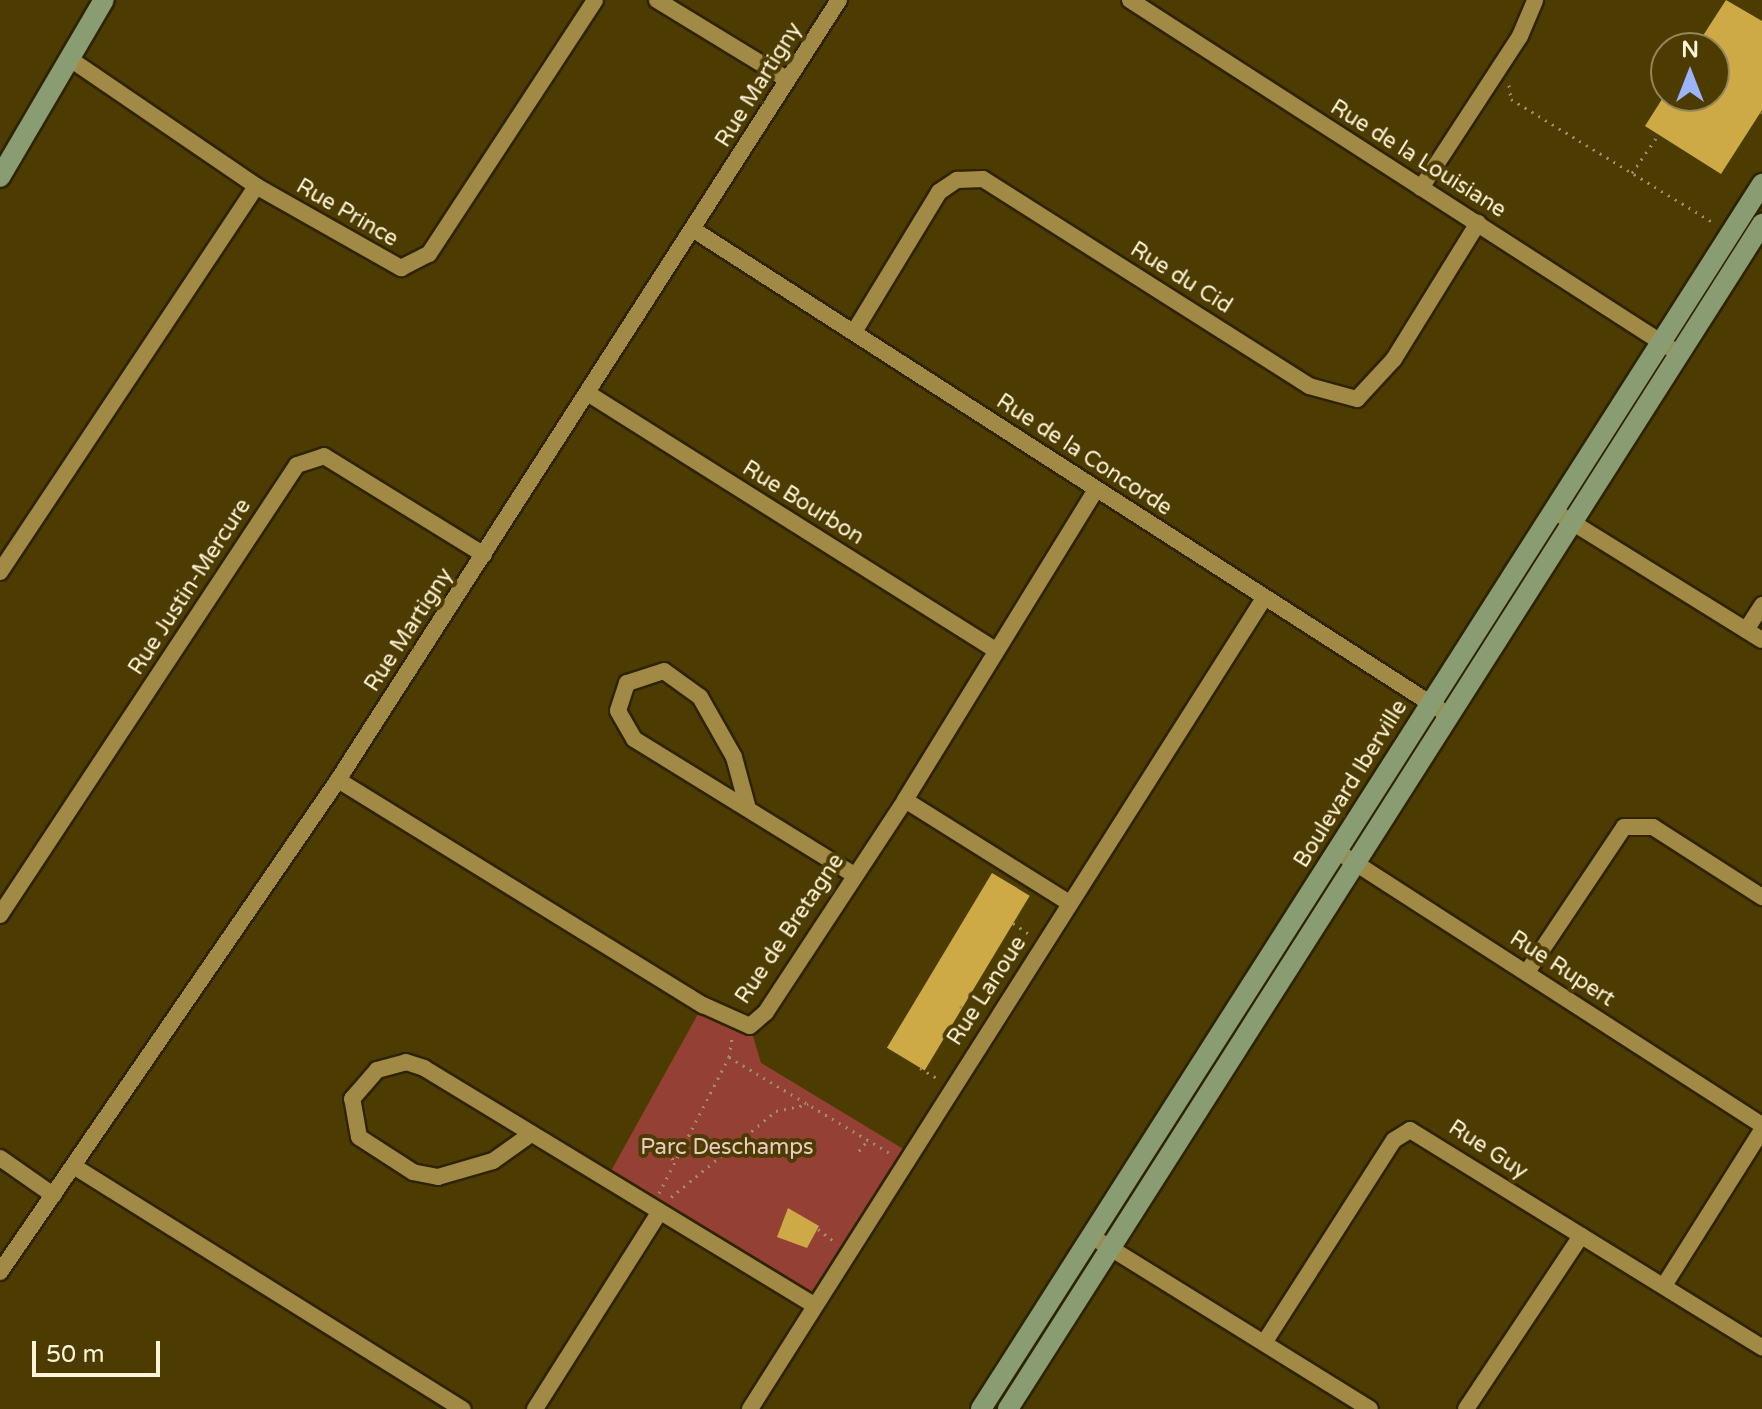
<!DOCTYPE html>
<html>
<head>
<meta charset="utf-8">
<style>
  body { margin:0 }
  #map { position:relative; width:1762px; height:1409px; overflow:hidden; background:#4d3c02; font-family:"Varela Round",sans-serif }
  div>[style] { position:absolute }
  .green>* { inset:0; background:#954034 }
  .building>* { inset:0; background:#cdaa45; transform-origin:0 0 }
  .path>* { height:3px; margin-top:-1.5px; transform-origin:0; background:repeating-linear-gradient(90deg,#9e9064 0 2px,transparent 0 8px) }
  .roads { filter:drop-shadow(2px 0 #2f2300) drop-shadow(-2px 0 #2f2300) drop-shadow(0 2px #2f2300) drop-shadow(0 -2px #2f2300) }
  .street>* { height:16px; margin:-8px; padding:0 8px; transform-origin:8px; border-radius:8px; background:#a18946 }
  .secondary>* { height:20px; margin:-10px; padding:0 10px; transform-origin:10px; border-radius:10px; background:#8a9c72 }
  span { translate:-50% -50%; white-space:nowrap; text-align:center; line-height:1.15; -webkit-text-stroke:8px #4d3c02; paint-order:stroke }
  .street-label { font-size:22px; color:#fef4d9 }
  .park-label { font-size:22px; color:#eacac4 }
  .north { position:absolute; left:1650px; top:32px; width:80px; height:80px; box-sizing:border-box; background:#4d3c02; border:2px solid #948658; border-radius:50%; rotate:0deg; font-size:22px; font-weight:700; line-height:32px; text-align:center; color:#fef4d9 }
  .north::after { content:''; display:block; margin:auto; width:28px; height:36px; background:#9cb4fd; clip-path:polygon(50% 0,100% 100%,50% 72%,0 100%) }
  .scale { position:absolute; left:32px; top:1341px; width:128px; height:36px; box-sizing:border-box; border:4px solid #fef4d9; border-top:0; padding-left:10px; font-size:24px; line-height:28px; white-space:nowrap; color:#fef4d9; -webkit-text-stroke:6px #4d3c02; paint-order:stroke }
</style>
</head>
<body>
<div id="map">
  <div class="green">
    <i style="clip-path:polygon(703px 1005px,750px 1026px,761px 1063px,910px 1153px,814px 1305px,606px 1180px)"></i>
  </div>
  <div class="building">
    <i style="clip-path:polygon(1726px 0,1762px 21px,1762px 110px,1721px 174px,1645px 126px,1664px 96px,1714px 96px,1714px 48px,1695px 48px)"></i>
    <i style="left:992px;top:873px;width:44px;height:204px;rotate:31deg"></i>
    <i style="clip-path:polygon(788px 1208px,819px 1226px,807px 1248px,777px 1237px)"></i>
  </div>
  <div class="path">
    <i style="left:1509px;top:85px;width:14px;rotate:82deg"></i>
    <i style="left:1511px;top:99px;width:238px;rotate:31.4deg"></i>
    <i style="left:1761px;top:112px;width:1px;rotate:45deg"></i>
    <i style="left:1632px;top:173px;width:47px;rotate:-55.3deg"></i>
    <i style="left:1013px;top:923px;width:21px;rotate:35deg"></i>
    <i style="left:960px;top:1006px;width:21px;rotate:35deg"></i>
    <i style="left:729px;top:1057px;width:20px;rotate:-81deg"></i>
    <i style="left:920px;top:1068px;width:21px;rotate:31deg"></i>
    <i style="left:668px;top:1151px;width:14px;rotate:60deg"></i>
    <i style="left:859px;top:1151px;width:14px;rotate:-51deg"></i>
    <i style="left:659px;top:1193px;width:153px;rotate:-62.8deg"></i>
    <i style="left:729px;top:1057px;width:191px;rotate:30.9deg"></i>
    <i style="left:671px;top:1197px;width:136px;rotate:-39.3deg"></i>
    <i style="left:776px;top:1111px;width:33px;rotate:-12deg"></i>
    <i style="left:818px;top:1229px;width:24px;rotate:38deg"></i>
  </div>
  <div class="roads">
    <div class="street">
      <i style="left:657px;top:0;width:153px;rotate:31.4deg"></i>
      <i style="left:1130px;top:0;width:642px;rotate:32.8deg"></i>
      <i style="left:73px;top:61px;width:222px;rotate:34.3deg"></i>
      <i style="left:256px;top:186px;width:167px;rotate:29.5deg"></i>
      <i style="left:401px;top:268px;width:31px;rotate:-27deg"></i>
      <i style="left:429px;top:254px;width:303px;rotate:-56.8deg"></i>
      <i style="left:1421px;top:188px;width:181px;rotate:-56.9deg"></i>
      <i style="left:1520px;top:36px;width:39px;rotate:-67deg"></i>
      <i style="left:694px;top:230px;width:899px;rotate:32.74deg"></i>
      <i style="left:854px;top:332px;width:164px;rotate:-58.7deg"></i>
      <i style="left:939px;top:192px;width:22px;rotate:-34deg"></i>
      <i style="left:957px;top:180px;width:26px;rotate:-2deg"></i>
      <i style="left:983px;top:179px;width:386px;rotate:32.4deg"></i>
      <i style="left:1309px;top:386px;width:50px;rotate:15.2deg"></i>
      <i style="left:1357px;top:399px;width:54px;rotate:-47.2deg"></i>
      <i style="left:1394px;top:359px;width:160px;rotate:-58.3deg"></i>
      <i style="left:589px;top:394px;width:477px;rotate:32.2deg"></i>
      <i style="left:1562px;top:516px;width:235px;rotate:31.8deg"></i>
      <i style="left:0;top:572px;width:463px;rotate:-56.4deg"></i>
      <i style="left:1746px;top:630px;width:30px;rotate:-57deg"></i>
      <i style="left:338px;top:780px;width:429px;rotate:31.7deg"></i>
      <i style="left:703px;top:1005px;width:51px;rotate:24.1deg"></i>
      <i style="left:750px;top:1026px;width:21px;rotate:-41deg"></i>
      <i style="left:766px;top:1012px;width:254px;rotate:-56.7deg"></i>
      <i style="left:905px;top:800px;width:365px;rotate:-58.4deg"></i>
      <i style="left:905px;top:800px;width:194px;rotate:32.1deg"></i>
      <i style="left:747px;top:805px;width:50px;rotate:-105.2deg"></i>
      <i style="left:734px;top:757px;width:69px;rotate:-119.5deg"></i>
      <i style="left:700px;top:697px;width:44px;rotate:-144.2deg"></i>
      <i style="left:664px;top:671px;width:39px;rotate:162deg"></i>
      <i style="left:627px;top:683px;width:29px;rotate:108deg"></i>
      <i style="left:618px;top:711px;width:32px;rotate:60deg"></i>
      <i style="left:634px;top:739px;width:257px;rotate:31.7deg"></i>
      <i style="left:1346px;top:857px;width:495px;rotate:32.8deg"></i>
      <i style="left:0;top:915px;width:539px;rotate:-56.58deg"></i>
      <i style="left:297px;top:465px;width:28px;rotate:-18deg"></i>
      <i style="left:324px;top:456px;width:188px;rotate:31.7deg"></i>
      <i style="left:1527px;top:972px;width:174px;rotate:-56.2deg"></i>
      <i style="left:1624px;top:827px;width:29px"></i>
      <i style="left:1653px;top:827px;width:130px;rotate:32.7deg"></i>
      <i style="left:531px;top:1134px;width:47px;rotate:144.6deg"></i>
      <i style="left:493px;top:1161px;width:57px;rotate:163.8deg"></i>
      <i style="left:438px;top:1177px;width:25px;rotate:-169deg"></i>
      <i style="left:413px;top:1172px;width:64px;rotate:-147.1deg"></i>
      <i style="left:359px;top:1137px;width:39px;rotate:-100deg"></i>
      <i style="left:352px;top:1099px;width:38px;rotate:-49deg"></i>
      <i style="left:377px;top:1070px;width:30px;rotate:-15deg"></i>
      <i style="left:406px;top:1062px;width:19px;rotate:18deg"></i>
      <i style="left:424px;top:1068px;width:456px;rotate:31.3deg"></i>
      <i style="left:0;top:1158px;width:65px;rotate:34.9deg"></i>
      <i style="left:75px;top:1167px;width:457px;rotate:32deg"></i>
      <i style="left:1091px;top:1236px;width:328px;rotate:31.8deg"></i>
      <i style="left:0;top:1272px;width:597px;rotate:-55.51deg"></i>
      <i style="left:338px;top:780px;width:927px;rotate:-57.29deg"></i>
      <i style="left:1665px;top:1284px;width:182px;rotate:-57.8deg"></i>
      <i style="left:1264px;top:1343px;width:241px;rotate:-57.4deg"></i>
      <i style="left:1394px;top:1140px;width:19px;rotate:-32deg"></i>
      <i style="left:1410px;top:1130px;width:414px;rotate:31.7deg"></i>
      <i style="left:535px;top:1409px;width:232px;rotate:-57.7deg"></i>
      <i style="left:750px;top:1409px;width:960px;rotate:-57.63deg"></i>
      <i style="left:1466px;top:1409px;width:208px;rotate:-56.4deg"></i>
    </div>
    <div class="secondary">
      <i style="left:0;top:177px;width:205px;rotate:-59.6deg"></i>
      <i style="left:981px;top:1409px;width:1453px;rotate:-57.48deg"></i>
      <i style="left:1008px;top:1409px;width:1405px;rotate:-57.53deg"></i>
    </div>
  </div>
  <div class="street-label">
    <span style="left:759px;top:85px;rotate:-58deg">Rue Martigny</span>
    <span style="left:1418px;top:159px;rotate:32deg">Rue de la Louisiane</span>
    <span style="left:347px;top:213px;rotate:30deg">Rue Prince</span>
    <span style="left:1181px;top:278px;rotate:32deg">Rue du Cid</span>
    <span style="left:1084px;top:455px;rotate:33deg">Rue de la Concorde</span>
    <span style="left:803px;top:503px;rotate:32deg">Rue Bourbon</span>
    <span style="left:190px;top:587px;rotate:-57deg">Rue Justin-Mercure</span>
    <span style="left:409px;top:630px;rotate:-57deg">Rue Martigny</span>
    <span style="left:1351px;top:784px;rotate:-58deg">Boulevard Iberville</span>
    <span style="left:790px;top:929px;rotate:-56deg">Rue de Bretagne</span>
    <span style="left:1562px;top:969px;rotate:33deg">Rue Rupert</span>
    <span style="left:987px;top:991px;rotate:-57deg">Rue Lanoue</span>
    <span style="left:1488px;top:1150px;rotate:33deg">Rue Guy</span>
  </div>
  <div class="park-label">
    <span style="left:727px;top:1148px">Parc Deschamps</span>
  </div>
  <div class="north">N</div>
  <div class="scale">50 m</div>
</div>
</body>
</html>
